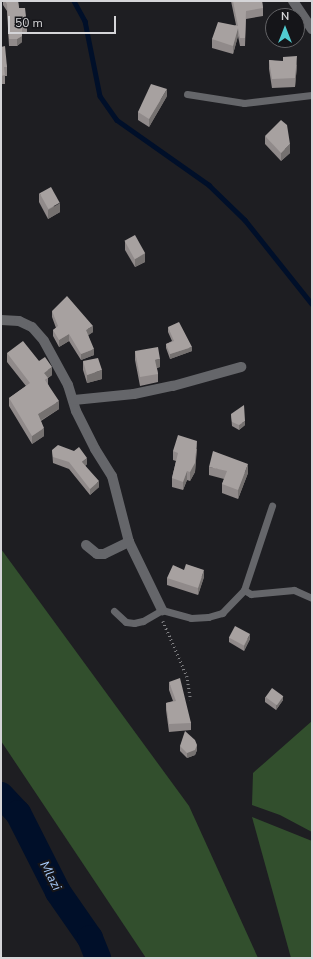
<!DOCTYPE html>
<html>
<head>
<meta charset="utf-8">
<style>
  body { margin:0 }
  #map { position:relative; width:313px; height:959px; overflow:hidden; background:#1e1e22; font-family:"Nunito Sans",sans-serif }
  div>[style] { position:absolute }
  .green>* { inset:0; background:#324f2d }
  .stream>* { height:4.5px; margin:-2.25px; padding:0 2.25px; transform-origin:2.25px; border-radius:2.25px; background:#000f29 }
  .river>* { height:26px; margin:-13px; padding:0 13px; transform-origin:13px; border-radius:13px; background:#000f29 }
  .path>* { height:2.5px; margin-top:-1.25px; transform-origin:0; background:repeating-linear-gradient(90deg,#808083 0 1px,transparent 0 4px) }
  .lane>* { height:7px; margin:-3.5px; padding:0 3.5px; transform-origin:3.5px; border-radius:3.5px; background:#65666a }
  .street>* { height:10px; margin:-5px; padding:0 5px; transform-origin:5px; border-radius:5px; background:#65666a }
  .wall>* { inset:0; background:#908a8a }
  .shaded-wall>* { inset:0; background:#757170 }
  .building>* { inset:0; background:#a7a1a0; transform-origin:0 0 }
  span { translate:-50% -50%; white-space:nowrap; text-align:center; line-height:1.15; -webkit-text-stroke:4px #151519; paint-order:stroke }
  .water-label { font-size:13px; color:#abcffe; font-style:italic }
  .frame { position:absolute; inset:0; border:2px solid #d5d5d8; pointer-events:none }
  .north { position:absolute; left:265px; top:8px; width:40px; height:40px; box-sizing:border-box; background:#151519; border:1px solid #626265; border-radius:50%; rotate:0deg; font-size:11px; font-weight:700; line-height:16px; text-align:center; color:#d5d5d8 }
  .north::after { content:''; display:block; margin:auto; width:14px; height:18px; background:#51ccd1; clip-path:polygon(50% 0,100% 100%,50% 72%,0 100%) }
  .scale { position:absolute; left:8px; top:16px; width:108px; height:18px; box-sizing:border-box; border:2px solid #d5d5d8; border-top:0; padding-left:5px; font-size:12px; line-height:14px; white-space:nowrap; color:#d5d5d8; -webkit-text-stroke:3px #151519; paint-order:stroke }
</style>
</head>
<body>
<div id="map">
  <div class="green">
    <i style="clip-path:polygon(1px 549px,189px 806px,258px 958px,146px 958px,1px 741px)"></i>
    <i style="clip-path:polygon(312px 721px,312px 832px,280px 815px,252px 805px,253px 773px)"></i>
    <i style="clip-path:polygon(252px 817px,312px 841px,312px 958px,291px 958px)"></i>
  </div>
  <div class="stream">
    <i style="left:74px;top:1px;width:23px;rotate:61deg"></i>
    <i style="left:85px;top:21px;width:76px;rotate:78.7deg"></i>
    <i style="left:100px;top:96px;width:29px;rotate:55deg"></i>
    <i style="left:117px;top:120px;width:113px;rotate:35.2deg"></i>
    <i style="left:209px;top:185px;width:50px;rotate:44.2deg"></i>
    <i style="left:245px;top:220px;width:107px;rotate:51.4deg"></i>
  </div>
  <div class="river">
    <i style="left:1px;top:795px;width:25px;rotate:47deg"></i>
    <i style="left:18px;top:813px;width:89px;rotate:63.1deg"></i>
    <i style="left:58px;top:892px;width:56px;rotate:55.2deg"></i>
    <i style="left:90px;top:938px;width:22px;rotate:68deg"></i>
  </div>
  <div class="path">
    <i style="left:163px;top:621px;width:60px;rotate:66.4deg"></i>
    <i style="left:187px;top:676px;width:24px;rotate:81deg"></i>
  </div>
  <div class="lane">
    <i style="left:187px;top:94px;width:58px;rotate:9deg"></i>
    <i style="left:244px;top:103px;width:68px;rotate:-6.7deg"></i>
    <i style="left:244px;top:590px;width:8px;rotate:30deg"></i>
    <i style="left:251px;top:594px;width:43px;rotate:-5.3deg"></i>
    <i style="left:294px;top:590px;width:20px;rotate:24deg"></i>
    <i style="left:114px;top:611px;width:16px;rotate:43deg"></i>
    <i style="left:126px;top:622px;width:8px;rotate:7deg"></i>
    <i style="left:134px;top:623px;width:9px;rotate:-13deg"></i>
    <i style="left:143px;top:621px;width:22px;rotate:-30deg"></i>
    <i style="left:162px;top:610px;width:30px;rotate:15deg"></i>
    <i style="left:191px;top:618px;width:17px;rotate:-3deg"></i>
    <i style="left:208px;top:617px;width:15px;rotate:-16deg"></i>
    <i style="left:222px;top:613px;width:32px;rotate:-46deg"></i>
    <i style="left:244px;top:590px;width:89px;rotate:-71.6deg"></i>
  </div>
  <div class="street">
    <i style="left:293px;top:1px;width:34px;rotate:56deg"></i>
    <i style="left:1px;top:320px;width:18px;rotate:3deg"></i>
    <i style="left:19px;top:321px;width:14px;rotate:25deg"></i>
    <i style="left:32px;top:327px;width:18px;rotate:49deg"></i>
    <i style="left:44px;top:341px;width:50px;rotate:61.4deg"></i>
    <i style="left:68px;top:385px;width:27px;rotate:73deg"></i>
    <i style="left:76px;top:411px;width:42px;rotate:63.4deg"></i>
    <i style="left:95px;top:449px;width:32px;rotate:58deg"></i>
    <i style="left:112px;top:476px;width:68px;rotate:75.6deg"></i>
    <i style="left:129px;top:542px;width:76px;rotate:64.1deg"></i>
    <i style="left:74px;top:400px;width:60px;rotate:-5.7deg"></i>
    <i style="left:134px;top:394px;width:40px;rotate:-12deg"></i>
    <i style="left:173px;top:386px;width:71px;rotate:-15.6deg"></i>
    <i style="left:86px;top:545px;width:14px;rotate:39deg"></i>
    <i style="left:97px;top:554px;width:7px"></i>
    <i style="left:104px;top:554px;width:28px;rotate:-26deg"></i>
  </div>
  <div class="wall">
    <i style="clip-path:polygon(3px 1px,18px 1px,19px 8px,27px 25px,27px 32px,22px 32px,22px 42px,17px 46px,9px 46px,7px 11px,3px 5px)"></i>
    <i style="clip-path:polygon(231px 1px,262px 1px,263px 8px,263px 16px,246px 19px,245px 46px,240px 46px,238px 36px,233px 54px,212px 48px,212px 39px,236px 25px)"></i>
    <i style="clip-path:polygon(1px 47px,7px 67px,7px 76px,5px 76px,5px 84px,1px 84px)"></i>
    <i style="clip-path:polygon(269px 60px,297px 65px,295px 87px,272px 88px,269px 69px)"></i>
    <i style="clip-path:polygon(167px 96px,149px 127px,138px 120px,138px 112px)"></i>
    <i style="clip-path:polygon(265px 136px,290px 153px,281px 161px,265px 144px)"></i>
    <i style="clip-path:polygon(39px 193px,60px 212px,48px 219px,39px 202px)"></i>
    <i style="clip-path:polygon(125px 241px,145px 262px,135px 267px,125px 250px)"></i>
    <i style="clip-path:polygon(52px 311px,93px 332px,88px 335px,94px 355px,81px 360px,69px 341px,59px 347px,53px 336px,53px 330px,56px 328px,52px 317px)"></i>
    <i style="clip-path:polygon(168px 327px,192px 351px,170px 359px,166px 348px,166px 344px,172px 341px,168px 332px)"></i>
    <i style="clip-path:polygon(135px 351px,160px 367px,157px 368px,158px 374px,158px 382px,140px 386px,135px 360px)"></i>
    <i style="clip-path:polygon(7px 353px,39px 361px,52px 375px,48px 378px,48px 384px,59px 409px,41px 421px,44px 436px,32px 444px,9px 406px,9px 398px,26px 386px,7px 362px)"></i>
    <i style="clip-path:polygon(83px 361px,102px 379px,87px 383px,83px 370px)"></i>
    <i style="clip-path:polygon(231px 414px,245px 425px,239px 430px,232px 426px)"></i>
    <i style="clip-path:polygon(197px 449px,195px 472px,190px 481px,187px 480px,183px 490px,172px 487px,172px 478px,176px 461px,173px 460px,173px 451px)"></i>
    <i style="clip-path:polygon(52px 450px,87px 464px,85px 466px,99px 487px,90px 495px,69px 469px,53px 463px)"></i>
    <i style="clip-path:polygon(209px 467px,248px 473px,238px 499px,222px 493px,222px 484px,224px 479px,209px 475px)"></i>
    <i style="clip-path:polygon(204px 577px,198px 595px,167px 585px,167px 578px)"></i>
    <i style="clip-path:polygon(229px 637px,250px 639px,244px 651px,229px 642px)"></i>
    <i style="clip-path:polygon(169px 682px,191px 723px,191px 730px,169px 732px,166px 710px,166px 703px,173px 701px,169px 690px)"></i>
    <i style="clip-path:polygon(265px 697px,283px 700px,276px 710px,265px 702px)"></i>
    <i style="clip-path:polygon(180px 746px,197px 750px,195px 755px,187px 758px,180px 751px)"></i>
  </div>
  <div class="shaded-wall">
    <i style="clip-path:polygon(238px 28px,238px 36px,233px 54px,233px 46px)"></i>
    <i style="clip-path:polygon(22px 36px,22px 42px,17px 46px,17px 39px)"></i>
    <i style="clip-path:polygon(297px 56px,297px 65px,295px 87px,295px 78px)"></i>
    <i style="clip-path:polygon(167px 89px,167px 96px,149px 127px,149px 119px)"></i>
    <i style="clip-path:polygon(290px 144px,290px 153px,281px 161px,281px 153px)"></i>
    <i style="clip-path:polygon(60px 203px,60px 212px,48px 219px,48px 210px)"></i>
    <i style="clip-path:polygon(145px 253px,145px 262px,135px 267px,135px 259px)"></i>
    <i style="clip-path:polygon(93px 326px,93px 332px,86px 337px,86px 330px)"></i>
    <i style="clip-path:polygon(69px 334px,69px 341px,59px 347px,59px 340px)"></i>
    <i style="clip-path:polygon(192px 347px,192px 351px,170px 359px,170px 354px)"></i>
    <i style="clip-path:polygon(94px 349px,94px 355px,81px 360px,81px 354px)"></i>
    <i style="clip-path:polygon(160px 359px,160px 367px,155px 368px,155px 360px)"></i>
    <i style="clip-path:polygon(52px 367px,52px 375px,44px 381px,44px 373px)"></i>
    <i style="clip-path:polygon(102px 370px,102px 379px,87px 383px,87px 375px)"></i>
    <i style="clip-path:polygon(59px 401px,59px 409px,38px 422px,38px 414px)"></i>
    <i style="clip-path:polygon(245px 421px,245px 425px,239px 430px,239px 425px)"></i>
    <i style="clip-path:polygon(44px 428px,44px 436px,32px 444px,32px 436px)"></i>
    <i style="clip-path:polygon(197px 441px,195px 472px,190px 481px,190px 472px)"></i>
    <i style="clip-path:polygon(87px 458px,87px 464px,82px 469px,82px 462px)"></i>
    <i style="clip-path:polygon(248px 464px,248px 473px,238px 499px,238px 490px)"></i>
    <i style="clip-path:polygon(187px 471px,187px 480px,183px 490px,183px 482px)"></i>
    <i style="clip-path:polygon(99px 481px,99px 487px,90px 495px,90px 489px)"></i>
    <i style="clip-path:polygon(204px 570px,204px 577px,198px 595px,198px 588px)"></i>
    <i style="clip-path:polygon(250px 634px,250px 639px,244px 651px,244px 646px)"></i>
    <i style="clip-path:polygon(283px 696px,283px 700px,276px 710px,276px 705px)"></i>
    <i style="clip-path:polygon(197px 745px,197px 750px,195px 755px,187px 758px,187px 753px)"></i>
  </div>
  <div class="building">
    <i style="clip-path:polygon(5px 1px,18px 1px,19px 8px,25px 8px,27px 25px,22px 25px,22px 36px,17px 39px,9px 39px,7px 4px)"></i>
    <i style="clip-path:polygon(233px 1px,262px 1px,263px 8px,246px 11px,245px 38px,240px 38px,238px 28px,233px 46px,212px 39px,218px 22px,238px 26px)"></i>
    <i style="clip-path:polygon(5px 46px,7px 67px,4px 67px,5px 75px,1px 76px,1px 47px)"></i>
    <i style="clip-path:polygon(297px 56px,295px 78px,272px 79px,269px 60px,283px 61px,283px 57px)"></i>
    <i style="clip-path:polygon(151px 84px,167px 89px,149px 119px,138px 112px)"></i>
    <i style="clip-path:polygon(281px 120px,287px 125px,290px 144px,281px 153px,265px 136px)"></i>
    <i style="left:51px;top:187px;width:18px;height:13px;rotate:61deg"></i>
    <i style="left:135px;top:235px;width:21px;height:12px;rotate:61deg"></i>
    <i style="clip-path:polygon(67px 296px,93px 326px,86px 330px,94px 349px,81px 354px,69px 334px,59px 340px,53px 330px,58px 326px,52px 311px)"></i>
    <i style="clip-path:polygon(179px 322px,192px 347px,170px 354px,166px 344px,174px 341px,168px 327px)"></i>
    <i style="clip-path:polygon(23px 341px,39px 361px,45px 357px,52px 367px,44px 373px,48px 378px,45px 380px,59px 401px,38px 414px,44px 428px,32px 436px,9px 398px,30px 383px,7px 353px)"></i>
    <i style="clip-path:polygon(158px 347px,160px 359px,155px 360px,158px 374px,140px 377px,135px 351px)"></i>
    <i style="clip-path:polygon(98px 358px,102px 370px,87px 375px,83px 361px)"></i>
    <i style="clip-path:polygon(244px 405px,245px 421px,239px 425px,232px 422px,231px 414px)"></i>
    <i style="clip-path:polygon(178px 435px,197px 441px,195px 463px,190px 472px,187px 471px,183px 482px,172px 478px,178px 453px,173px 451px)"></i>
    <i style="clip-path:polygon(58px 445px,74px 451px,79px 447px,87px 458px,82px 462px,99px 481px,90px 489px,69px 462px,53px 457px,52px 450px)"></i>
    <i style="clip-path:polygon(213px 451px,248px 464px,238px 490px,222px 484px,227px 471px,209px 467px)"></i>
    <i style="clip-path:polygon(186px 564px,204px 570px,198px 588px,167px 578px,173px 565px,184px 570px)"></i>
    <i style="left:235px;top:626px;width:17px;height:13px;rotate:28deg"></i>
    <i style="clip-path:polygon(180px 678px,191px 723px,169px 724px,166px 703px,176px 701px,169px 682px)"></i>
    <i style="left:272px;top:688px;width:14px;height:11px;rotate:36deg"></i>
    <i style="clip-path:polygon(185px 731px,195px 740px,197px 745px,195px 750px,187px 753px,180px 746px)"></i>
  </div>
  <div class="water-label">
    <span style="left:50px;top:876px;rotate:62deg">Mlazi</span>
  </div>
  <div class="frame"></div>
  <div class="north">N</div>
  <div class="scale">50 m</div>
</div>
</body>
</html>
